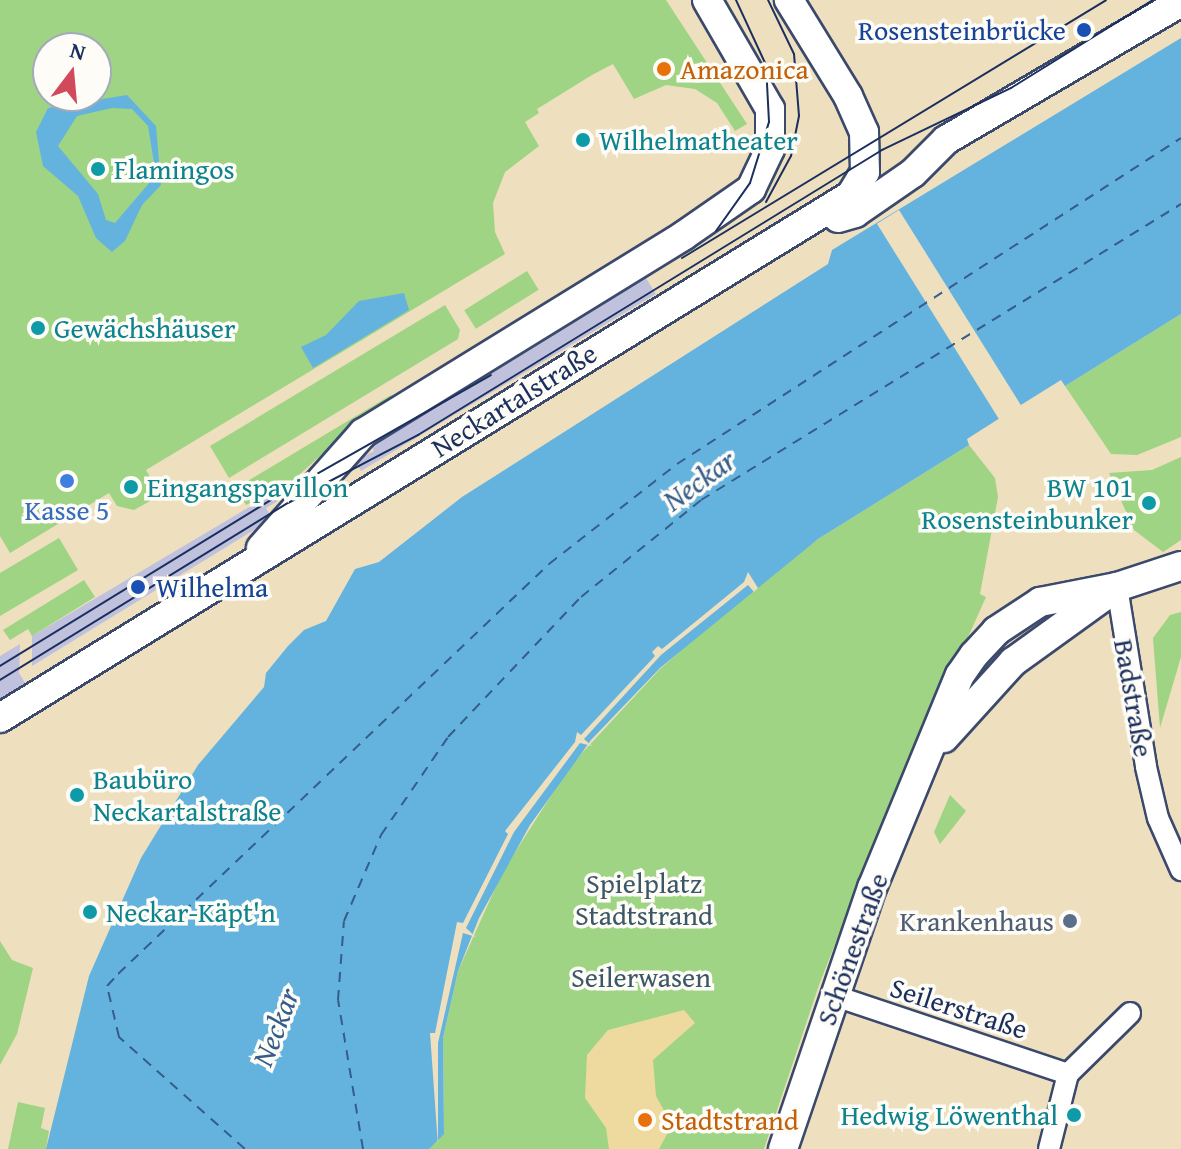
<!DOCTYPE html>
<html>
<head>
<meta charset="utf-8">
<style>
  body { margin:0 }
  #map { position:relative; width:1181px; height:1149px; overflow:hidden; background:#eedfbe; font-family:"Gentium Book Plus",serif }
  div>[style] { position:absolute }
  .industrial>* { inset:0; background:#c0c2dd }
  .green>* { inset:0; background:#9fd484; transform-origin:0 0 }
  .sand>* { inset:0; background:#eeda9e }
  .water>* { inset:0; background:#64b2de }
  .pier>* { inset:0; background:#eedfbe; transform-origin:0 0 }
  .ferry>* { height:2px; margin-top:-1px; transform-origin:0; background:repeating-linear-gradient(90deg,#355d8b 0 10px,transparent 0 18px) }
  .roads { filter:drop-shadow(2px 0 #3b496c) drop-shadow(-2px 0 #3b496c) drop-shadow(0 2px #3b496c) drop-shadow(0 -2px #3b496c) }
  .street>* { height:20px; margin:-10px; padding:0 10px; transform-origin:10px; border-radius:10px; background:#fff }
  .secondary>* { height:28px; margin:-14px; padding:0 14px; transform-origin:14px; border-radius:14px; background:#fff }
  .tram>* { height:2px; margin:-1px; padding:0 1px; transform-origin:1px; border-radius:1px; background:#1b2f5e }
  .dots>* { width:22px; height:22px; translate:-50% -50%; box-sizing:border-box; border:4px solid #fdfcf7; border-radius:50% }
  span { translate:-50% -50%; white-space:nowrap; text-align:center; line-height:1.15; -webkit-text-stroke:7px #fdfcf7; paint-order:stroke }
  .transit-label { font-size:28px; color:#164399 }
  .right { translate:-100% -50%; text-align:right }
  .left { translate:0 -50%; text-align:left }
  .food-label { font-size:28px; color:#c56008 }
  .culture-label { font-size:28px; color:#0d838f }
  .street-label { font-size:28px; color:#1b2f5e }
  .shop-label { font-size:28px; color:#366cbe }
  .park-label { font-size:28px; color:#3c5868 }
  .service-label { font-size:28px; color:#4e5e75 }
  .water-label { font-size:30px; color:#355d8b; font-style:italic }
  .north { position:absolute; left:32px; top:32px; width:80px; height:80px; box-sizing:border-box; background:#fdfcf7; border:2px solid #a3aaba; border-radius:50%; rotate:16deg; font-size:22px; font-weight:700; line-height:32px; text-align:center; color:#1b2f5e }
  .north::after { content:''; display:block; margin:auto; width:28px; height:36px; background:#d1495b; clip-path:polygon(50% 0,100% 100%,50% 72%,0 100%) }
</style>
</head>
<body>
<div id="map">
  <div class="industrial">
    <i style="clip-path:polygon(644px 275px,656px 294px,361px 471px,355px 461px,374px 451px,369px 441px)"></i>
    <i style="clip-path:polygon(273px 493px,278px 501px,266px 508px,272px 519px,32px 666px,32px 636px)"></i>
    <i style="clip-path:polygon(20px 644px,19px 673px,27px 686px,0 703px,0 656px)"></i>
  </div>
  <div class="green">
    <i style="clip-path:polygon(evenodd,0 0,666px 0,747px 124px,735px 131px,717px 103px,695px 89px,666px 85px,634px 99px,613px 64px,592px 75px,537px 109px,539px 113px,525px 122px,539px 146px,505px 172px,493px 203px,495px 232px,505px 254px,146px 470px,154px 484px,150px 501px,134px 510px,117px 506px,109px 493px,10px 553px,0 536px,0 0,48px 48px,96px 48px,96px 96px,48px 96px,48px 48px)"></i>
    <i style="left:527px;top:271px;width:22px;height:74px;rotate:58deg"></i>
    <i style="clip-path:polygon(445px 305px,460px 330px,458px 339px,229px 478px,210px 446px)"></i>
    <i style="clip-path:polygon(1181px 314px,1181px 437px,1137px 455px,1111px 454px,1065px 386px)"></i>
    <i style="clip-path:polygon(391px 395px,394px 400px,360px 420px,291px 482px,246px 505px,236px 488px)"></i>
    <i style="clip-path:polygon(969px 445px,995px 478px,998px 497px,980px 594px,986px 597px,866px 865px,819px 985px,764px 1149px,429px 1149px,444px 1133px,443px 1038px,458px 971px,503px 871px,570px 766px,660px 669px,756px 585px,818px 539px)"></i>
    <i style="clip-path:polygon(1181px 457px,1181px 540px,1163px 552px,1134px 530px,1109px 473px,1152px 470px)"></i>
    <i style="clip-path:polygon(59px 538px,78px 570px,0 616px,0 573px)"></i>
    <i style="clip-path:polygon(84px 580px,95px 597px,32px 636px,28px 629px,10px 640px,3px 630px)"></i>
    <i style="clip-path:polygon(1181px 612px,1181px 657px,1160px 728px,1153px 638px,1170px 615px)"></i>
    <i style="clip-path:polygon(950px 795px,966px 811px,940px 844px,934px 832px)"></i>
    <i style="clip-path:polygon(0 941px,12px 960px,33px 968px,17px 1034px,0 1065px)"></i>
    <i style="clip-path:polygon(18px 1102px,45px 1108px,41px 1128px,49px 1131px,46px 1149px,8px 1149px)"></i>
  </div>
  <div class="sand">
    <i style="clip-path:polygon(684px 1010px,695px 1023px,653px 1060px,656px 1096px,672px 1125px,659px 1149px,609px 1149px,606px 1128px,585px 1098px,587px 1055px,608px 1030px)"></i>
  </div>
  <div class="water">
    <i style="clip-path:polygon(1181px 38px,1181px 314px,1065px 386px,1061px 380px,1000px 418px,967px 439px,969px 445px,818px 539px,660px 668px,591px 740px,530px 825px,479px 918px,458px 971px,443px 1038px,444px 1134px,429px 1149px,46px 1149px,89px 976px,141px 858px,198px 765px,264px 687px,266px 673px,288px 646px,304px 630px,326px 621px,355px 569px,379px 562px,462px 497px,828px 264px,832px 250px)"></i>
    <i style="clip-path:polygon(evenodd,127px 95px,156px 126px,161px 185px,142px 205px,125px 241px,112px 252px,96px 238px,78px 196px,43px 166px,36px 132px,48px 108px,127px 95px,112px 108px,132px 109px,148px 126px,156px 175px,115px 223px,106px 220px,98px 194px,58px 146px,77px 116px,112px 108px)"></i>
    <i style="clip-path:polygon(404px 293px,409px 310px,313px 368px,301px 347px,326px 335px,359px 301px)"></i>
  </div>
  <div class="pier">
    <i style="left:899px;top:210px;width:231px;height:26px;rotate:58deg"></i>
    <i style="clip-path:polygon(748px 572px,758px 588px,754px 592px,748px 585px,661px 655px,584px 739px,592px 746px,580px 743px,514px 832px,466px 928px,476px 937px,463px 933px,438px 1043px,438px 1146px,430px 1033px,435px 1033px,457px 922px,463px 923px,508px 834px,505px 831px,575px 742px,577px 732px,581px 735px,655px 656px,652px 652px,658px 646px,662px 649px,744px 582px)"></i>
  </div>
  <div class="ferry">
    <i style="left:245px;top:1149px;width:169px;rotate:-138.4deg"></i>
    <i style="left:119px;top:1037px;width:52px;rotate:-103.2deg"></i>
    <i style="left:107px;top:986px;width:16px;rotate:-47deg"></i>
    <i style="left:118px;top:974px;width:595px;rotate:-43.57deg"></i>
    <i style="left:549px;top:564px;width:162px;rotate:-38deg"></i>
    <i style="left:677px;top:464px;width:600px;rotate:-32.9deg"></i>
    <i style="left:363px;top:1149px;width:151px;rotate:-99.5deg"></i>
    <i style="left:338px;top:1000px;width:79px;rotate:-85.7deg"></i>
    <i style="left:344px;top:921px;width:94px;rotate:-66.7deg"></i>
    <i style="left:381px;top:835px;width:119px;rotate:-55.6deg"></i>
    <i style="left:448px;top:737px;width:193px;rotate:-46.5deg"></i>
    <i style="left:581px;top:597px;width:154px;rotate:-38.9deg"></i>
    <i style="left:701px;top:500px;width:564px;rotate:-31.66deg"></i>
  </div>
  <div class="roads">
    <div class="street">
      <i style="left:1117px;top:587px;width:182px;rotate:80.8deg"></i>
      <i style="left:1146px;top:767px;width:52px;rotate:76.8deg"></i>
      <i style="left:1158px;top:818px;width:57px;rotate:66.1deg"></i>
      <i style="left:832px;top:995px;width:249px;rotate:18.5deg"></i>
      <i style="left:1049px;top:1149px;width:77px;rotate:-75.8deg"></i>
      <i style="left:1068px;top:1074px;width:87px;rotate:-44.5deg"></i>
    </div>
    <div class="secondary">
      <i style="left:838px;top:218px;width:18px;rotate:-16deg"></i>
      <i style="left:855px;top:213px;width:70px;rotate:-34.6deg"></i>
      <i style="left:913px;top:173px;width:47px;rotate:-45deg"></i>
      <i style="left:946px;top:140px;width:273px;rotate:-30.4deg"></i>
      <i style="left:261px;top:548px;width:154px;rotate:-48.4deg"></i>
      <i style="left:363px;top:433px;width:376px;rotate:-31.6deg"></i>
      <i style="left:683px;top:236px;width:83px;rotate:-34.7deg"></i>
      <i style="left:751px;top:189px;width:44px;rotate:-64.6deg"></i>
      <i style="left:770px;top:149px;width:40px;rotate:-90deg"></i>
      <i style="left:770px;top:109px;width:126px;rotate:-120deg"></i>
      <i style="left:0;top:718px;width:999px;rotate:-31.57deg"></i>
      <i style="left:851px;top:195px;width:27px;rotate:-59deg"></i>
      <i style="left:865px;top:172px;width:40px;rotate:-91.4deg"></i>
      <i style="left:864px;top:132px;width:39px;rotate:-114deg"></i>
      <i style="left:848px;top:96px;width:113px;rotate:-121.6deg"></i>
      <i style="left:944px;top:738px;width:103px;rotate:-47.8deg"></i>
      <i style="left:1013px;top:662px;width:128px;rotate:-35.8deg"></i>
      <i style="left:783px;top:1149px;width:276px;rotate:-71.2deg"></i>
      <i style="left:872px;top:888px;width:230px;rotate:-67.6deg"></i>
      <i style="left:960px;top:675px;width:24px;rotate:-55deg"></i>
      <i style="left:974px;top:655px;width:33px;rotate:-47deg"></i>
      <i style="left:996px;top:631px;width:53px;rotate:-33.4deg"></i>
      <i style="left:1040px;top:602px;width:78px;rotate:-11deg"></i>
      <i style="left:1117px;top:587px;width:67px;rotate:-18.2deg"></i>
    </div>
  </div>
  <div class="tram">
    <i style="left:766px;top:202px;width:52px;rotate:-61.5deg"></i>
    <i style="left:791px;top:156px;width:41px;rotate:-78.7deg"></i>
    <i style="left:799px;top:116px;width:62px;rotate:-94.6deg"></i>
    <i style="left:794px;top:54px;width:60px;rotate:-115.7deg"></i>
    <i style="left:716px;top:231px;width:59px;rotate:-54.7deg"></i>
    <i style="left:750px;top:183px;width:64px;rotate:-72.7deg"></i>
    <i style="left:769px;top:122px;width:57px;rotate:-93deg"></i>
    <i style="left:766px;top:65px;width:72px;rotate:-114.8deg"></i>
    <i style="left:682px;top:258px;width:496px;rotate:-31.3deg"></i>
    <i style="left:317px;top:474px;width:200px;rotate:-29.6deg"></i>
    <i style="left:0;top:666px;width:327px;rotate:-31.5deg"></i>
    <i style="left:0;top:680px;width:338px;rotate:-31.6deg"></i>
    <i style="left:288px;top:503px;width:147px;rotate:-27.6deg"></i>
    <i style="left:418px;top:435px;width:545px;rotate:-31.56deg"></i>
    <i style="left:882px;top:150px;width:143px;rotate:-25.7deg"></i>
    <i style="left:1011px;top:88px;width:167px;rotate:-31.8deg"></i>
  </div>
  <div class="dots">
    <i style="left:1084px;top:30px;background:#1a4fb4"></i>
    <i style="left:664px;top:69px;background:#e8710a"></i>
    <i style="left:583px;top:140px;background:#0f9aa8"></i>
    <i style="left:98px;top:169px;background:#0f9aa8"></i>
    <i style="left:38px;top:328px;background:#0f9aa8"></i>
    <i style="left:67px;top:481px;background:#3f7fe0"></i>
    <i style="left:131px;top:487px;background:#0f9aa8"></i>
    <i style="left:1149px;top:503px;background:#0f9aa8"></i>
    <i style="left:138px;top:587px;background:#1a4fb4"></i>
    <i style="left:77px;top:795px;background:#0f9aa8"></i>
    <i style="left:90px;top:912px;background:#0f9aa8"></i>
    <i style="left:1070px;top:921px;background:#5c6f8a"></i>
    <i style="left:1074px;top:1115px;background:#0f9aa8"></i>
    <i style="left:645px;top:1120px;background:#e8710a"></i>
  </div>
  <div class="transit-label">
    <span class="right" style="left:1066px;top:30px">Rosensteinbrücke</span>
    <span class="left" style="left:156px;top:587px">Wilhelma</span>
  </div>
  <div class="food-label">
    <span class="left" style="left:680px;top:69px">Amazonica</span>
    <span class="left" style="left:661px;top:1120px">Stadtstrand</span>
  </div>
  <div class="culture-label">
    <span class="left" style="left:599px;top:140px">Wilhelmatheater</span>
    <span class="left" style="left:114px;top:169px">Flamingos</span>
    <span class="left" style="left:54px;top:328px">Gewächshäuser</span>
    <span class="left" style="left:147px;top:487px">Eingangspavillon</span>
    <span class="right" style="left:1133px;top:503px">BW 101<br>Rosensteinbunker</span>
    <span class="left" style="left:93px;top:795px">Baubüro<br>Neckartalstraße</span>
    <span class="left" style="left:106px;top:912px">Neckar-Käpt'n</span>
    <span class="right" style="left:1058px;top:1115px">Hedwig Löwenthal</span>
  </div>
  <div class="street-label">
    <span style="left:514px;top:400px;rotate:-32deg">Neckartalstraße</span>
    <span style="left:1134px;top:698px;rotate:80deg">Badstraße</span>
    <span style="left:852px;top:949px;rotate:-70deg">Schönestraße</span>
    <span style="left:959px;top:1008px;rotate:18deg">Seilerstraße</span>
  </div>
  <div class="shop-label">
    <span style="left:67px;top:510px">Kasse 5</span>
  </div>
  <div class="park-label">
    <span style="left:644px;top:899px">Spielplatz<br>Stadtstrand</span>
    <span style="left:641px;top:977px">Seilerwasen</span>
  </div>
  <div class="service-label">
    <span class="right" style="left:1054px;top:921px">Krankenhaus</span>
  </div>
  <div class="water-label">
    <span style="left:699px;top:480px;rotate:-36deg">Neckar</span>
    <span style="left:275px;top:1027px;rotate:-69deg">Neckar</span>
  </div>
  <div class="north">N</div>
</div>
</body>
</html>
